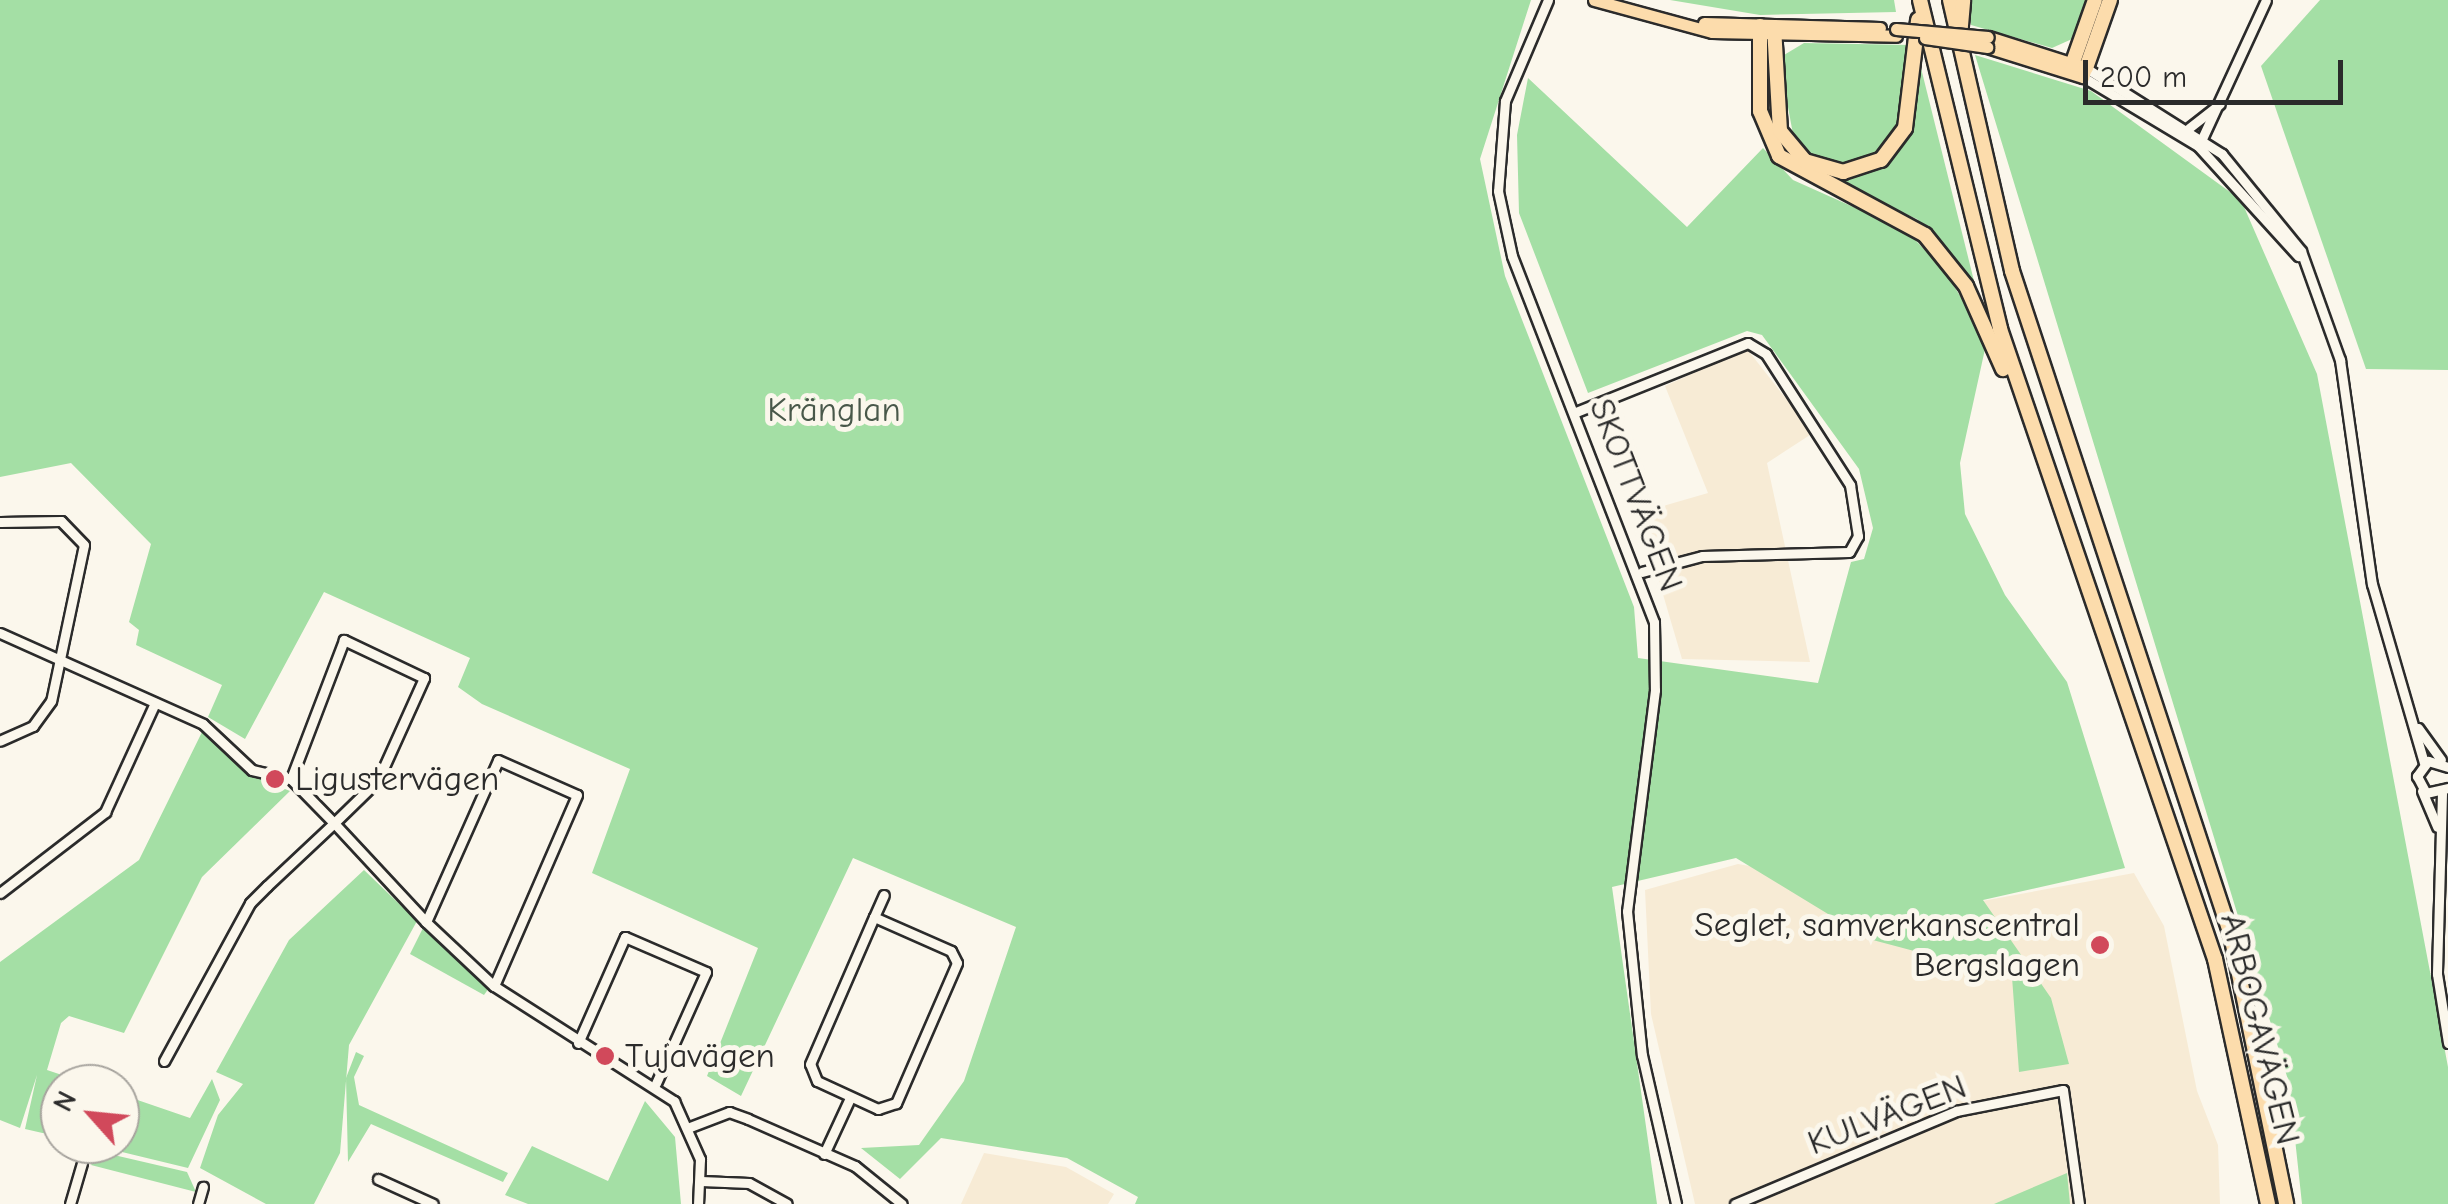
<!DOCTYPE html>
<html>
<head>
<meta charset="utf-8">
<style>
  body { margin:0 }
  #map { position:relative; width:2448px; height:1204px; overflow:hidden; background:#fbf7ec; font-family:"Comic Neue",sans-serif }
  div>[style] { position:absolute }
  .built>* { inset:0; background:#f7ebd5 }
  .green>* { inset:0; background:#a4dfa5 }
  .roads { filter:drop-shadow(2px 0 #2b2b2b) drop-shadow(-2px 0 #2b2b2b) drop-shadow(0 2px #2b2b2b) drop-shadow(0 -2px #2b2b2b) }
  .minor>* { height:9px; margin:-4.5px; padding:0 4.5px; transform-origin:4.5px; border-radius:4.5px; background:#fbf7ec }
  .major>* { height:11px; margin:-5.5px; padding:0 5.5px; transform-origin:5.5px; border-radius:5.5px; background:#fcdcac }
  .highway>* { height:14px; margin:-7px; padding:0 7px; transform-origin:7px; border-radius:7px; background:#fcdcac }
  .bridges { filter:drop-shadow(2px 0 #2b2b2b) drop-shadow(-2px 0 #2b2b2b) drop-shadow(0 2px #2b2b2b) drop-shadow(0 -2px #2b2b2b) }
  .major-bridge>* { height:11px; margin:-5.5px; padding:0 5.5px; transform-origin:5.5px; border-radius:5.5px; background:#fcdcac }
  .dots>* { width:28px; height:28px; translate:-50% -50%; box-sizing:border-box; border:5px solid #fbf7ec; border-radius:50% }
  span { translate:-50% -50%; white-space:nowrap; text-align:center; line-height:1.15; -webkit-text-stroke:10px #fbf7ec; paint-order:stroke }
  .park-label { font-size:35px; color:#49584a }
  .street-label { font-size:35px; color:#2b2b2b }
  .poi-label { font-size:35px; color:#2b2b2b }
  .left { translate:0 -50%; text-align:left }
  .right { translate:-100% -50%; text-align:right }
  .north { position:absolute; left:40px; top:1064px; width:100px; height:100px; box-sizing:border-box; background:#fbf7ec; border:2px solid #a8a59f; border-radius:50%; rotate:297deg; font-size:28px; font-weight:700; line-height:40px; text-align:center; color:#2b2b2b }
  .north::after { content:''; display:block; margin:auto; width:35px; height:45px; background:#d1495b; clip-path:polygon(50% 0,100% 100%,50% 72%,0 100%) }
  .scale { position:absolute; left:2083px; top:60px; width:260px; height:45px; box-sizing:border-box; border:5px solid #2b2b2b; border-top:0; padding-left:12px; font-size:30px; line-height:35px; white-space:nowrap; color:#2b2b2b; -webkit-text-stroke:8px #fbf7ec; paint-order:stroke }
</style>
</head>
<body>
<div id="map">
  <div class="built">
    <i style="clip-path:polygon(1747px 349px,1813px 433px,1767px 463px,1810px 662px,1682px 659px,1639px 513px,1708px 493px,1665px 386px)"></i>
    <i style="clip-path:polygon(1738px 864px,1966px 904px,2134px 873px,2164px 926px,2197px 1091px,2218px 1145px,2220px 1204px,1695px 1204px,1651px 1014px,1645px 890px)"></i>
    <i style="clip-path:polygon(984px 1153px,1066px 1167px,1114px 1194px,1108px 1204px,961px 1204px)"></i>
  </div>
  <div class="green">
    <i style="clip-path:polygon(0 0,1531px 0,1480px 159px,1505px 276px,1634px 607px,1638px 658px,1818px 683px,1851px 562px,1864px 559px,1873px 528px,1859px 469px,1762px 335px,1747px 331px,1588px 393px,1519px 213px,1517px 135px,1528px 78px,1687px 227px,1763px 148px,1793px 180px,1907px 231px,1946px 273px,1987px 340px,1960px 463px,1965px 514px,2005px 595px,2067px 682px,2125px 868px,1983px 900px,2051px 998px,2069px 1064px,2019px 1072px,2012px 977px,1869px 939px,1736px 858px,1612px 887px,1657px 1204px,1135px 1204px,1138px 1197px,1067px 1158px,941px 1138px,900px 1179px,861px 1148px,919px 1145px,964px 1081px,1016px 927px,853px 858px,741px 1096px,707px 1076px,758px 948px,592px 873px,630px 769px,482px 704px,458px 687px,470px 658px,324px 592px,245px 739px,208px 717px,222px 685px,136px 645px,139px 630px,129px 622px,151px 544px,71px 463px,0 477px)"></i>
    <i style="clip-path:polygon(1670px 0,1894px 0,1896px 12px,1760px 15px)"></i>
    <i style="clip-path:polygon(1970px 0,2088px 0,2072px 39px,2052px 48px,1971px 25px)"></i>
    <i style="clip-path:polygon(2320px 0,2448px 0,2448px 370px,2366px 369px,2261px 66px)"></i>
    <i style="clip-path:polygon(1804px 43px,1910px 45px,1906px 107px,1880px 153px,1834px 166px,1795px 145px,1779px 58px)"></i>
    <i style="clip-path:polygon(1975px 55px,2091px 91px,2241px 200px,2317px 374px,2448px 1067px,2448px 1204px,2302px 1204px,2289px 1083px)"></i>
    <i style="clip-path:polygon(1921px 68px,1976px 289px,1917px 219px,1818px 176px,1851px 179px,1899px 150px)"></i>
    <i style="clip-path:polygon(203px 730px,252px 776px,290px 791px,202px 877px,124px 1033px,69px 1016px,61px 1023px,47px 1070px,89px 1084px,60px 1084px,60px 1137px,25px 1129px,37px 1075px,20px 1128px,0 1120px,0 962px,139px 860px)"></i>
    <i style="clip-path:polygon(364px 870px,417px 921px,349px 1045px,340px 1153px,314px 1204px,266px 1204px,200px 1168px,218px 1115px,243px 1084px,216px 1072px,289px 940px)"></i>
    <i style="clip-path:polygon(424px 926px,489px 988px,484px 995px,410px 954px)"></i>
    <i style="clip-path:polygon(356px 1052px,364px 1056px,354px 1077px,359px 1105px,508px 1173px,503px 1182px,371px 1124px,348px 1162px,346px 1078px)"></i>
    <i style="clip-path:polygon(212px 1079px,220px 1100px,188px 1168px,89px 1144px,120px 1144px,120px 1094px,190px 1118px)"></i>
    <i style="clip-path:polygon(645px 1101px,675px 1137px,681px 1204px,528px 1204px,505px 1195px,532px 1146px,608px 1181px)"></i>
    <i style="clip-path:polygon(101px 1152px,187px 1172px,196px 1192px,91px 1165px)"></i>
    <i style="clip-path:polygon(2067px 1173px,2070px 1204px,1994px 1204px)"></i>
  </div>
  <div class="roads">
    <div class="minor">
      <i style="left:1548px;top:0;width:110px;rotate:113.1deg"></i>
      <i style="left:1505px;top:101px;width:90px;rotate:94.4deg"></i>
      <i style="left:1498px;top:191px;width:66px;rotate:77.8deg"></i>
      <i style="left:1512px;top:256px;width:393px;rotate:68.8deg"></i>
      <i style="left:1654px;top:622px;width:68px;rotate:89.2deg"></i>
      <i style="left:1655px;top:690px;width:223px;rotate:97.2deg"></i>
      <i style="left:1627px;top:911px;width:145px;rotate:84.1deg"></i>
      <i style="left:1642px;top:1055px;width:153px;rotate:77.1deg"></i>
      <i style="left:2086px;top:68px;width:161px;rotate:32.3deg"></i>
      <i style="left:2222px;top:154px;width:125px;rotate:50.8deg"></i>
      <i style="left:2301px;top:251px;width:116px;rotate:70.3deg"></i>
      <i style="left:2340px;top:360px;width:226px;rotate:81.9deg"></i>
      <i style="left:2372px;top:584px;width:186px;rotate:73.8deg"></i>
      <i style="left:2083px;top:77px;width:134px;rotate:31deg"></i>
      <i style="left:2198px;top:146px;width:149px;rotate:47.7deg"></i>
      <i style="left:2189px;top:128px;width:39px;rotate:-38deg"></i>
      <i style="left:2200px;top:143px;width:157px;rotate:-65.2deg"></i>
      <i style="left:1576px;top:412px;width:185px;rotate:-21.9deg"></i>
      <i style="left:1748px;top:343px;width:21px;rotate:31deg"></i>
      <i style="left:1766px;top:354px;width:156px;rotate:57.3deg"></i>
      <i style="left:1850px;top:485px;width:52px;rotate:81.1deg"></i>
      <i style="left:1858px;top:536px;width:18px;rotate:119deg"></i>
      <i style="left:1849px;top:552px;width:147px;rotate:178.4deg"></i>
      <i style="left:1702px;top:556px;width:62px;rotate:165.1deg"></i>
      <i style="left:0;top:522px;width:61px;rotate:-0.9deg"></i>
      <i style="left:61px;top:521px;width:33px;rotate:46deg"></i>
      <i style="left:84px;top:545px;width:159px;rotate:101.9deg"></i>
      <i style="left:51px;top:701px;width:31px;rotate:126deg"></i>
      <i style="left:33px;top:726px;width:36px;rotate:156deg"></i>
      <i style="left:0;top:633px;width:222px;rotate:24.1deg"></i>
      <i style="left:203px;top:724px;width:67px;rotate:43.2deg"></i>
      <i style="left:252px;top:770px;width:40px;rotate:13deg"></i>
      <i style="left:2418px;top:728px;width:39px;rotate:54deg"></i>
      <i style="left:2448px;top:767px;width:21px;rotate:-163deg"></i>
      <i style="left:2428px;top:761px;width:19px;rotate:126deg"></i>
      <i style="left:2417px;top:776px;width:19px;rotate:62deg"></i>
      <i style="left:2426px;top:793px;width:23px;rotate:-13deg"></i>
      <i style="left:2422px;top:791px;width:39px;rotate:67deg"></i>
      <i style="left:2442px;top:793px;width:181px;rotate:91.6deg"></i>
      <i style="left:2437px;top:974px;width:70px;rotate:80.9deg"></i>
      <i style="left:0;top:893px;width:133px;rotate:-37.6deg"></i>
      <i style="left:105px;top:812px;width:120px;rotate:-65.4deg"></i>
      <i style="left:874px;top:917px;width:84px;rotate:23.8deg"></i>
      <i style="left:951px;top:951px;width:13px;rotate:63deg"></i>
      <i style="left:957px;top:963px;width:153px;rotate:113.5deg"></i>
      <i style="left:896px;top:1103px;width:19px;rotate:162deg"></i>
      <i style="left:878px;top:1109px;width:67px;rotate:-155.3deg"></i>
      <i style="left:817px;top:1081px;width:18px;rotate:-112deg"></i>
      <i style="left:810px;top:1064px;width:160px;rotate:-66.5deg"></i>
      <i style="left:874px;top:917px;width:24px;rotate:-66deg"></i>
      <i style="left:426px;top:922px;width:177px;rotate:-66deg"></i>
      <i style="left:498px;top:760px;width:86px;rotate:23.9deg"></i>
      <i style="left:577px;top:795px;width:208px;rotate:113.5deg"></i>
      <i style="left:578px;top:1043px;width:116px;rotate:-66.1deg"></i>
      <i style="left:625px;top:937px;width:88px;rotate:23.4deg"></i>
      <i style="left:706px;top:972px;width:122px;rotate:114.2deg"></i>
      <i style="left:164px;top:1061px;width:180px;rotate:-61.4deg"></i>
      <i style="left:250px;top:903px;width:24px;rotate:-45deg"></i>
      <i style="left:267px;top:886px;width:92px;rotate:-43.2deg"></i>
      <i style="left:334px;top:823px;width:62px;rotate:-44.3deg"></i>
      <i style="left:378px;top:780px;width:112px;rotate:-65.7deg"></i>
      <i style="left:424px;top:678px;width:89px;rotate:-154.6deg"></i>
      <i style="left:344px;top:640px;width:149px;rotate:110.9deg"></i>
      <i style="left:291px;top:779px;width:62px;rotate:45.7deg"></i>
      <i style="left:334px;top:823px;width:135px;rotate:47.1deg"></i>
      <i style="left:426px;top:922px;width:93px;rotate:43.3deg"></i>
      <i style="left:494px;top:986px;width:214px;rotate:32.6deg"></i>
      <i style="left:674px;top:1101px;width:64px;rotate:65.9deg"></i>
      <i style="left:700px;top:1159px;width:45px;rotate:92.5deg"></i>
      <i style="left:690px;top:1127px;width:42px;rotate:-21deg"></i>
      <i style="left:729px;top:1112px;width:20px;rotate:20deg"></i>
      <i style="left:748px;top:1119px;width:117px;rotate:23.7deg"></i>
      <i style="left:855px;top:1166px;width:60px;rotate:39deg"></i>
      <i style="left:824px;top:1154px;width:62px;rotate:-65.1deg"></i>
      <i style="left:378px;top:1179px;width:60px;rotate:24.4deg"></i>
      <i style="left:701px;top:1181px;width:48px;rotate:2.4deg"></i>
      <i style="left:749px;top:1183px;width:43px;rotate:28.9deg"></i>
      <i style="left:70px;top:1204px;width:43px;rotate:-73.7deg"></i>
      <i style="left:198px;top:1204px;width:18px;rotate:-74deg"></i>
      <i style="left:1735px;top:1204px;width:240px;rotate:-22.8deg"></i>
      <i style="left:1956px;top:1111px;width:109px;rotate:-11.1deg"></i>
      <i style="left:2063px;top:1090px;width:115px;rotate:82deg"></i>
    </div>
    <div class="major">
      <i style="left:1594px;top:0;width:122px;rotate:15.2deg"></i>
      <i style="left:1712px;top:32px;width:184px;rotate:1.2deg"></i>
      <i style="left:1704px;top:23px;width:176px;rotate:1.6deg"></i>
      <i style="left:1987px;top:47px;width:101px;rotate:17.4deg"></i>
      <i style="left:2083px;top:77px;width:9px;rotate:-72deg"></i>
      <i style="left:2086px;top:68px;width:103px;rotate:-162.4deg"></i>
    </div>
    <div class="highway">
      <i style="left:1920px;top:0;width:339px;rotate:76.3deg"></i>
      <i style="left:2000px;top:329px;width:666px;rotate:71.16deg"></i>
      <i style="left:2215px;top:959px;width:251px;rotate:77.8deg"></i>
      <i style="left:1950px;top:0;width:278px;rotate:77.1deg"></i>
      <i style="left:2012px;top:271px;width:699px;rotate:71.75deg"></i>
      <i style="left:2231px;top:935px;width:275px;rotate:78.4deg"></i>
      <i style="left:1760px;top:26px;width:85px;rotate:90deg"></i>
      <i style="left:1760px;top:111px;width:49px;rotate:67.1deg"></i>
      <i style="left:1779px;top:156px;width:166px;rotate:28.4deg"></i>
      <i style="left:1925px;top:235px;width:65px;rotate:51.2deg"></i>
      <i style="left:1966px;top:286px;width:91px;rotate:66deg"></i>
      <i style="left:1774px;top:27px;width:104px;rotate:86.7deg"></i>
      <i style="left:1780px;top:131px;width:39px;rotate:50deg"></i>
      <i style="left:1805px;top:161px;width:40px;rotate:16deg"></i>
      <i style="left:1843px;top:172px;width:40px;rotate:-18deg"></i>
      <i style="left:1881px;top:160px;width:40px;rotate:-53deg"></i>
      <i style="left:1905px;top:128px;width:109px;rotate:-83.1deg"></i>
      <i style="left:1960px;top:37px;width:37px;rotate:-85deg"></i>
      <i style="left:2073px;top:62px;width:66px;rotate:-70.5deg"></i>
      <i style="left:2086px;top:68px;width:72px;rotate:-70.6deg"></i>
    </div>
  </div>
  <div class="bridges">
    <div class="major-bridge">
      <i style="left:1896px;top:29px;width:92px;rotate:5deg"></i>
      <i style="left:1925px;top:38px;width:63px;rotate:8.3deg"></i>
    </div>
  </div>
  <div class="dots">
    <i style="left:275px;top:779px;background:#d1495b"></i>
    <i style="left:2100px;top:945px;background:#d1495b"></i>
    <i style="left:605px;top:1056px;background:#d1495b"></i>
  </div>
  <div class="park-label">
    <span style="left:834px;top:410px">Kränglan</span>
  </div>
  <div class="street-label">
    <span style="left:1636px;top:495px;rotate:69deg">SKOTTVÄGEN</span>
    <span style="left:2260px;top:1029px;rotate:76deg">ARBOGAVÄGEN</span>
    <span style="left:1887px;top:1115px;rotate:-21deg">KULVÄGEN</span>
  </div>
  <div class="poi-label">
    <span class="left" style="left:295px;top:779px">Ligustervägen</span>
    <span class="right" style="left:2080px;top:945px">Seglet, samverkanscentral<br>Bergslagen</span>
    <span class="left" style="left:625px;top:1056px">Tujavägen</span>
  </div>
  <div class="north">N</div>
  <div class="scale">200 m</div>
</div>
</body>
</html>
